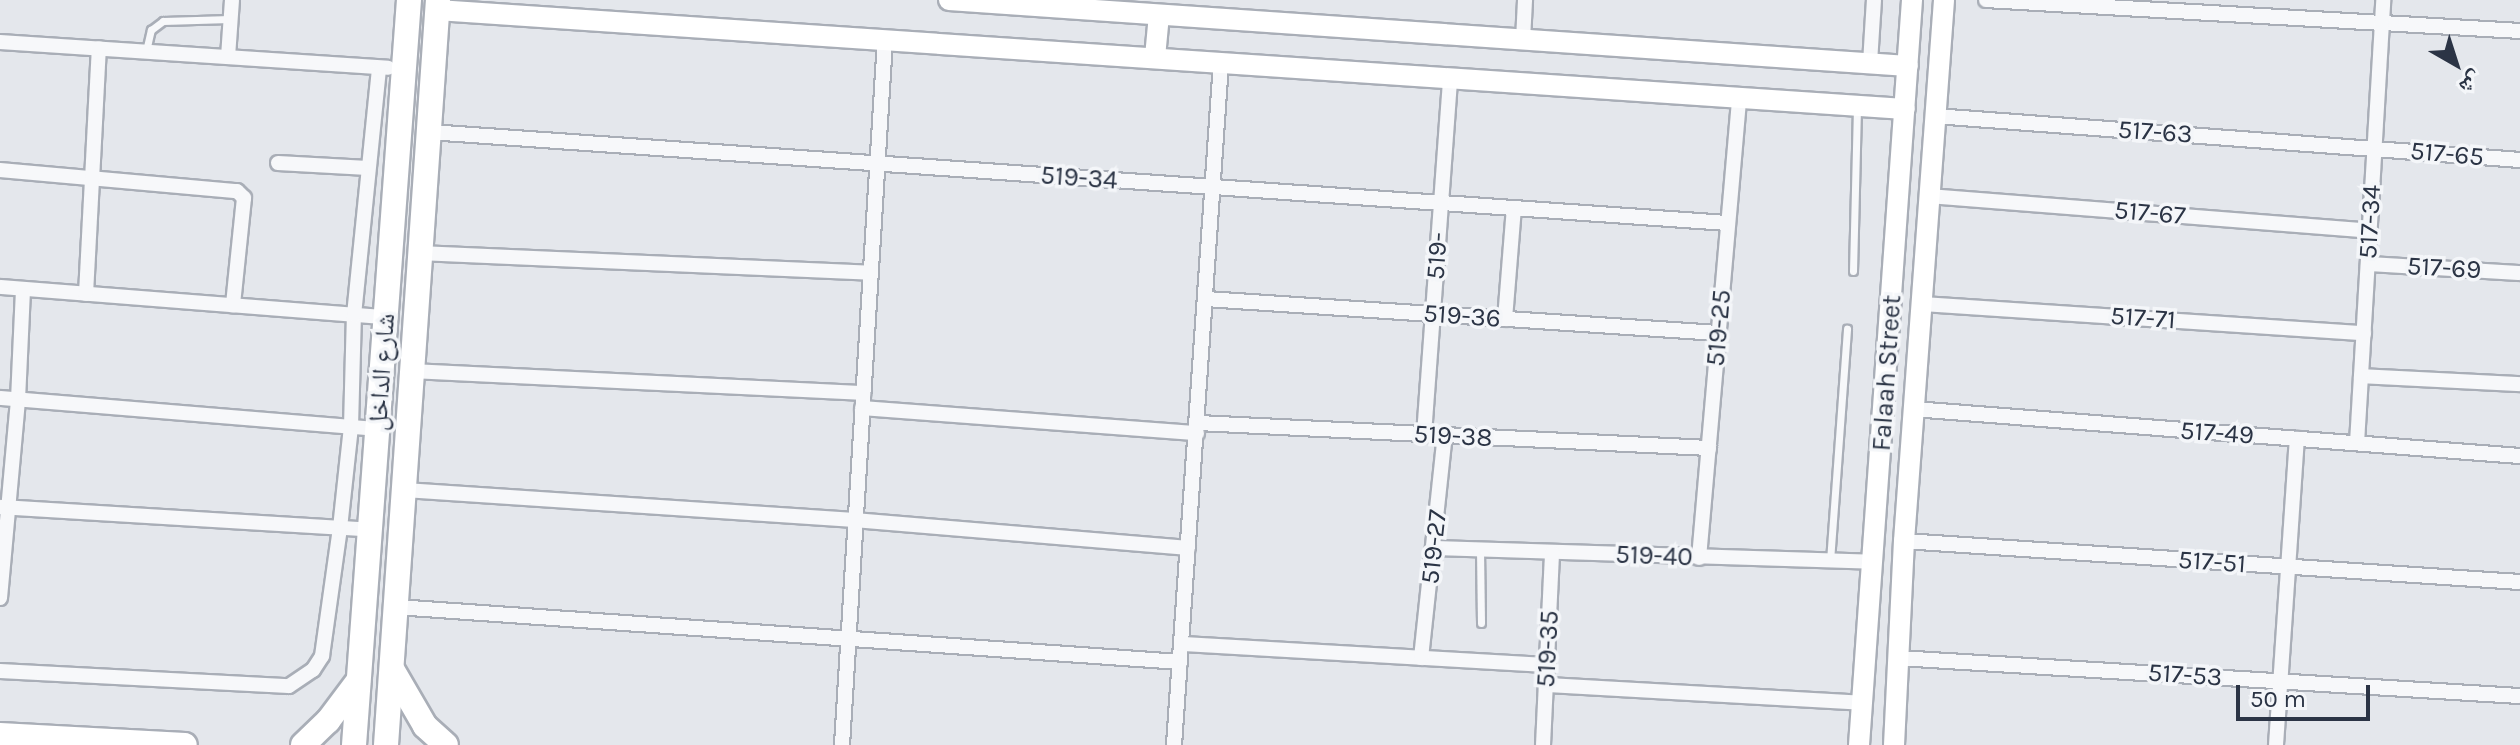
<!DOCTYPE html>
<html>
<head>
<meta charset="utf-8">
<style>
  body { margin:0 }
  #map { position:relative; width:2520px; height:745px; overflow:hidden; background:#e4e7ec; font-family:Karla,"Noto Naskh Arabic",sans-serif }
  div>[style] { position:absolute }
  .roads { filter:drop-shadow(2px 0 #a9aeb7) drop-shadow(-2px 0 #a9aeb7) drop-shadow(0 2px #a9aeb7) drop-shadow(0 -2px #a9aeb7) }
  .lane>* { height:7px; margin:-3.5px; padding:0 3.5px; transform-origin:3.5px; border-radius:3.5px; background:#f7f8fa }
  .street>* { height:14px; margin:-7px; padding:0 7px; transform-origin:7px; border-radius:7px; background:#f7f8fa }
  .secondary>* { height:20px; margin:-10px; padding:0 10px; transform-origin:10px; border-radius:10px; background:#fff }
  .primary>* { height:24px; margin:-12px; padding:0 12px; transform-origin:12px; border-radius:12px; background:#fff }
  span { translate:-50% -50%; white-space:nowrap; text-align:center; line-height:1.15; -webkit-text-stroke:7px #f4f6f9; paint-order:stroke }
  .street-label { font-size:26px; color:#2b3445 }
  .north { position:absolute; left:2416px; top:24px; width:80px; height:80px; -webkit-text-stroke:6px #f4f6f9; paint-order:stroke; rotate:141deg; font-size:22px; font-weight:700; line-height:32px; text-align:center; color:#2b3445 }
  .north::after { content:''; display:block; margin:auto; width:28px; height:36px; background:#2b3445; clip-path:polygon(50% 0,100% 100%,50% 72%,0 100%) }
  .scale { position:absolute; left:2236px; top:685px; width:134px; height:36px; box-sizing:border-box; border:4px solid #2b3445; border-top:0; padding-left:10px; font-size:24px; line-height:28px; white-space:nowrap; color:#2b3445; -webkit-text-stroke:6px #f4f6f9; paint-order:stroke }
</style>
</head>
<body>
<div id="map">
  <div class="roads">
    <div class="lane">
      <i style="left:146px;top:51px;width:22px;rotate:-77deg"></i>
      <i style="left:151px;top:30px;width:15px;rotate:-37deg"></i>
      <i style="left:163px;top:21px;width:67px;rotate:-1.7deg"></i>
      <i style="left:1853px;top:271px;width:163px;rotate:-88.6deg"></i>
      <i style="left:1480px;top:550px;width:73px;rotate:89.2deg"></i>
      <i style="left:1830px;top:561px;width:233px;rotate:-85.8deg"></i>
    </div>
    <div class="street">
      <i style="left:1986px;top:0;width:535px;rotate:3.32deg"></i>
      <i style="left:1523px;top:40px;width:40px;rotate:-87.1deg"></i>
      <i style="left:0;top:42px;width:389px;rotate:3.8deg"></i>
      <i style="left:228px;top:57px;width:57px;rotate:-86deg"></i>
      <i style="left:1870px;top:63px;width:63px;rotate:-86.4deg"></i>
      <i style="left:1935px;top:116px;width:587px;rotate:4.3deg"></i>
      <i style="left:429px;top:132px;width:1302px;rotate:4.01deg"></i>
      <i style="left:278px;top:163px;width:90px;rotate:3.2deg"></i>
      <i style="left:0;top:170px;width:238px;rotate:5.1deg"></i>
      <i style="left:237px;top:191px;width:10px;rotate:45deg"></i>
      <i style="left:244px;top:198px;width:108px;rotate:95.9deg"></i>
      <i style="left:1929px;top:196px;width:442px;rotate:4.5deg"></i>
      <i style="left:420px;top:253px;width:450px;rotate:2.5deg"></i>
      <i style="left:2368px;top:264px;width:152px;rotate:3.4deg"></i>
      <i style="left:0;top:287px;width:386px;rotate:4.5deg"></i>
      <i style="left:86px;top:294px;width:246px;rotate:-87deg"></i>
      <i style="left:1206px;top:299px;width:513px;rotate:3.8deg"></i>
      <i style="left:1922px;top:304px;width:443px;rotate:3.8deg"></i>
      <i style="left:1505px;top:319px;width:111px;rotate:-85.4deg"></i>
      <i style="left:413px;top:371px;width:451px;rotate:2.8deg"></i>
      <i style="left:2361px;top:376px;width:159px;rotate:2.9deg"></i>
      <i style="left:0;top:398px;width:379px;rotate:4.7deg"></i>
      <i style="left:862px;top:408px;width:336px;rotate:4.3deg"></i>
      <i style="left:1913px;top:409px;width:609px;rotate:4.43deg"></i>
      <i style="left:1198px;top:423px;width:512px;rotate:2.8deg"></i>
      <i style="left:1424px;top:435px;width:359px;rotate:-85.8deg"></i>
      <i style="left:2357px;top:443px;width:444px;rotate:-86.6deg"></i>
      <i style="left:404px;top:490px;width:452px;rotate:3.8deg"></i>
      <i style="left:855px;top:520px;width:334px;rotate:4.8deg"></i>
      <i style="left:0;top:507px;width:372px;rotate:3.5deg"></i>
      <i style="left:1904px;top:541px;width:617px;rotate:3.81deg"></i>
      <i style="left:1434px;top:548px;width:440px;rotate:1.8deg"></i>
      <i style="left:1699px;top:558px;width:463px;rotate:-85deg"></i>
      <i style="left:0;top:598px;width:199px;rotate:-84.8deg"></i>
      <i style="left:18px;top:400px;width:111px;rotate:-87.4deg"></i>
      <i style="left:396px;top:607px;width:786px;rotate:4.01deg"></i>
      <i style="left:1182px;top:644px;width:366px;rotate:3.3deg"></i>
      <i style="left:1421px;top:658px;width:224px;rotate:-83.9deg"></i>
      <i style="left:1898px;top:658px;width:623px;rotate:3.5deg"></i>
      <i style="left:0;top:671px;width:289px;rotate:3deg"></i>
      <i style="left:289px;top:686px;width:29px;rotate:-34deg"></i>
      <i style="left:313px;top:670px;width:17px;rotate:-57deg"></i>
      <i style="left:322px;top:656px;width:129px;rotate:-82deg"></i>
      <i style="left:340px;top:528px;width:102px;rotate:-83.8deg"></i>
      <i style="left:351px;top:427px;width:112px;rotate:-88.5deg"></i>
      <i style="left:354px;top:315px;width:248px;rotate:-84.2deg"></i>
      <i style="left:1546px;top:685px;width:318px;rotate:3.2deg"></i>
      <i style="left:842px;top:745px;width:707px;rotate:-86.51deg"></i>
      <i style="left:1174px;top:745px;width:685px;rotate:-86.06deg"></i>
      <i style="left:1543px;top:745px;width:192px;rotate:-87.3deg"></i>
      <i style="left:2276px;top:745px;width:307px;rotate:-86.1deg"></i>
    </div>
    <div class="secondary">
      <i style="left:949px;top:0;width:961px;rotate:3.94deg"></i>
      <i style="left:437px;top:10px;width:1471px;rotate:3.86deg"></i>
      <i style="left:1155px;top:57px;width:42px;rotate:-84.6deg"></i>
      <i style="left:1859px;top:745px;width:747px;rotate:-85.93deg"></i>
      <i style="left:1894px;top:745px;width:204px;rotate:-87.2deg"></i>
      <i style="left:1904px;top:541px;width:542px;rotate:-85.77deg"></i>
    </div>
    <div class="primary">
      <i style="left:392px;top:669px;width:66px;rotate:59.9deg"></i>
      <i style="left:425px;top:726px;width:28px;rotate:42deg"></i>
      <i style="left:0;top:735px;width:185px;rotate:3.1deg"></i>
      <i style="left:303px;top:745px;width:35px;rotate:-44deg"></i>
      <i style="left:328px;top:721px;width:50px;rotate:-53.1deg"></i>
      <i style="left:354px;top:745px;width:747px;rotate:-85.78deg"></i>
      <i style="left:386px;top:745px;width:747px;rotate:-86.01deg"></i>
    </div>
  </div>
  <div class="street-label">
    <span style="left:2155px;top:132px;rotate:4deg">517-63</span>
    <span style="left:2447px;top:154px;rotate:5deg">517-65</span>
    <span style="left:1079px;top:178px;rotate:4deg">519-34</span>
    <span style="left:2150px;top:213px;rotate:5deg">517-67</span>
    <span style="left:2370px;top:222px;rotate:-87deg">517-34</span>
    <span style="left:1437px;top:256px;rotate:-86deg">519-</span>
    <span style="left:2444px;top:268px;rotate:3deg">517-69</span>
    <span style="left:1462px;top:316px;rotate:4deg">519-36</span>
    <span style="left:2143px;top:318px;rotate:4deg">517-71</span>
    <span style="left:1719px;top:328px;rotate:-85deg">519-25</span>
    <span style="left:382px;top:372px;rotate:-86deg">شارع الداخل</span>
    <span style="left:1887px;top:373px;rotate:-86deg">Falaah Street</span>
    <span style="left:2217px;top:433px;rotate:4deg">517-49</span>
    <span style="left:1453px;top:436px;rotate:3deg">519-38</span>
    <span style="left:1434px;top:547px;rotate:-84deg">519-27</span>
    <span style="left:1654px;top:556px;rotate:2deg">519-40</span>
    <span style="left:2212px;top:562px;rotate:4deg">517-51</span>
    <span style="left:1548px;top:649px;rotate:-87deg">519-35</span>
    <span style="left:2185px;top:675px;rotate:4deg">517-53</span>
  </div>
  <div class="north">ش</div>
  <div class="scale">50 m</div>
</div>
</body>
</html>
